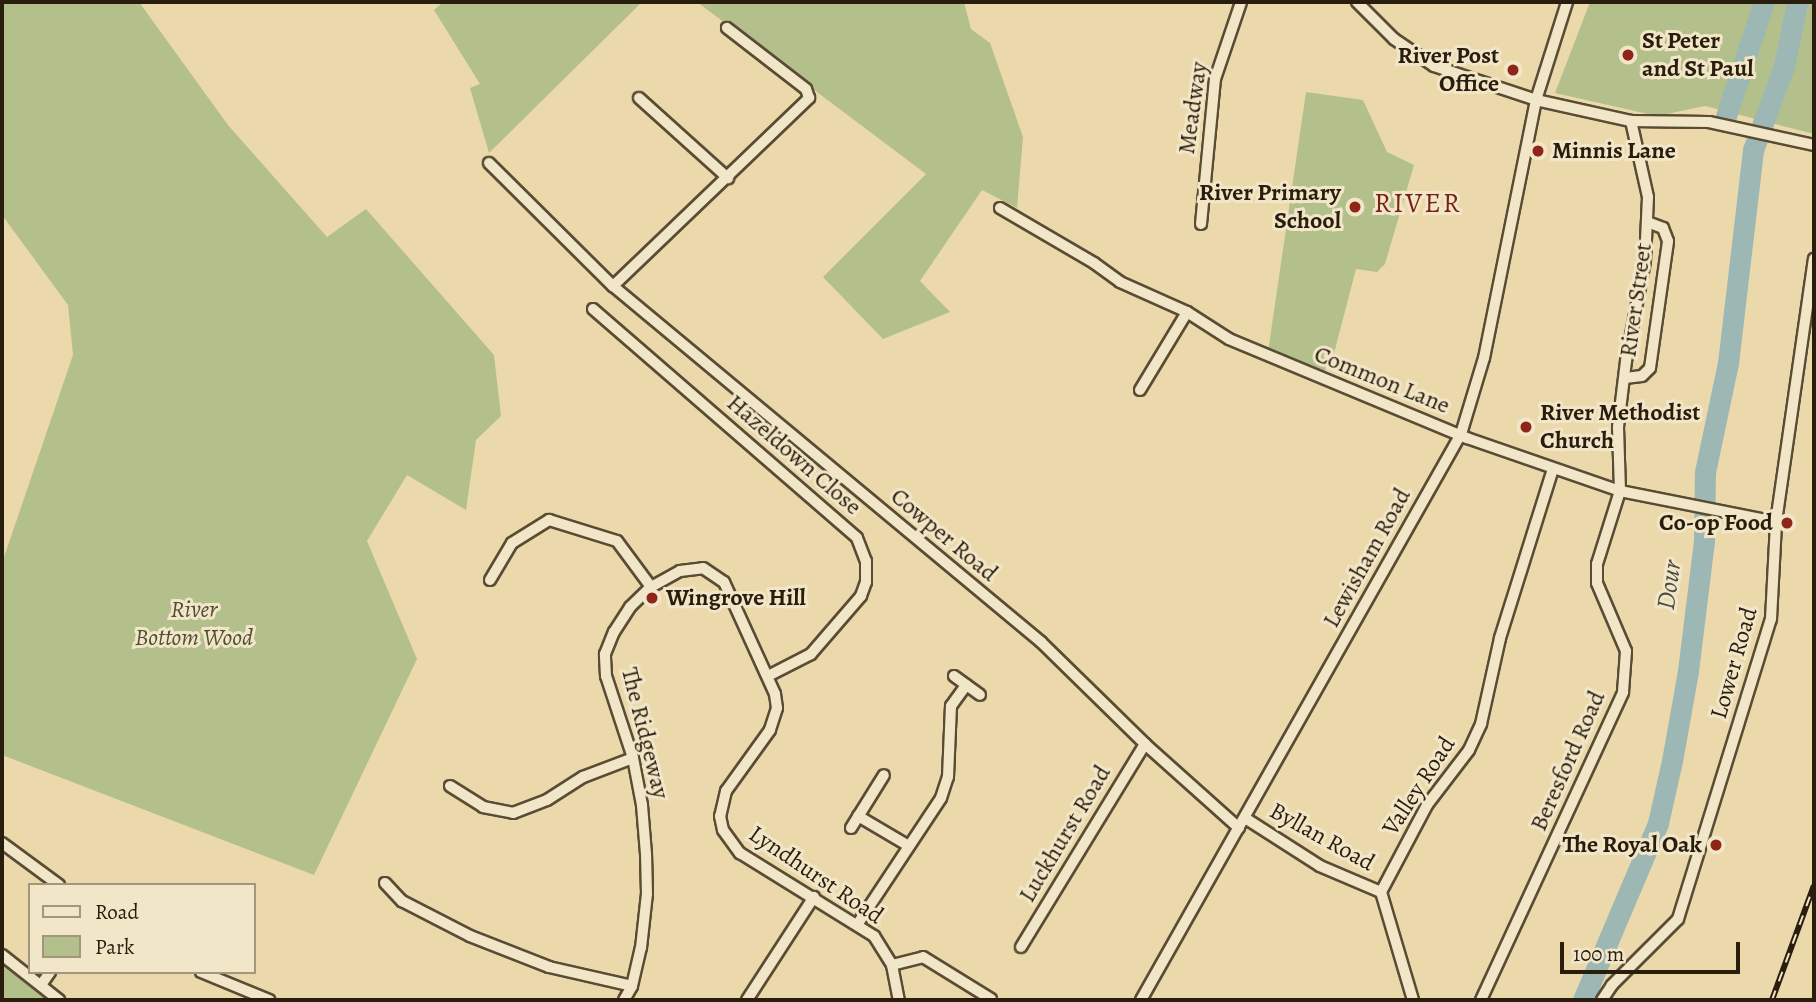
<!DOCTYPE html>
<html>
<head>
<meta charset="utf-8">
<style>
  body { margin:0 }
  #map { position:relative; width:1816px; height:1002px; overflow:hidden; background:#ebd9ab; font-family:Alegreya,serif }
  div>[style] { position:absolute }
  .green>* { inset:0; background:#b3c08c }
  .river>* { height:21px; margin:-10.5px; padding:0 10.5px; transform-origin:10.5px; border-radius:10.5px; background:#9cb7b4 }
  .roads { filter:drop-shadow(2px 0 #5a4c34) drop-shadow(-2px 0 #5a4c34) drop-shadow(0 2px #5a4c34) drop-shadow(0 -2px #5a4c34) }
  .street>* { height:10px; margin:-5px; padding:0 5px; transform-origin:5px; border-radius:5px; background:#f2e6c8 }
  .rail>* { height:6px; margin-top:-3px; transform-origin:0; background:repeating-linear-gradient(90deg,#f2e6c8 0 10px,#291d0d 0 20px); box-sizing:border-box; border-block:2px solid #291d0d }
  .dots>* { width:19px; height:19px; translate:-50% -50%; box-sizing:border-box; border:4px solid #f2e6c8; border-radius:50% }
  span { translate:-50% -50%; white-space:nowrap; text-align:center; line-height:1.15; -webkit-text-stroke:6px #f2e6c8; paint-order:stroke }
  .poi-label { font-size:24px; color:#291d0d; font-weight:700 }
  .left { translate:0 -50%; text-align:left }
  .right { translate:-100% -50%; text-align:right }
  .street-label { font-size:24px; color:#291d0d }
  .park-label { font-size:24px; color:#524e33; font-style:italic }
  .water-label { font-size:26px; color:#4c4b3f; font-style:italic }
  .quarter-label { font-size:28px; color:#7a1f14; letter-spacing:2px }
  .frame { position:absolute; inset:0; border:4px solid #291d0d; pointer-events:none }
  .legend { position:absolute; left:28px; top:883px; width:228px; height:91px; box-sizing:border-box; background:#f2e6c8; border:2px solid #a2967d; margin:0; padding:9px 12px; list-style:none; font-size:21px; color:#291d0d }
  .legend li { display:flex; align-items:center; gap:14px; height:35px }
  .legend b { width:35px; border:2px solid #a2967d }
  .scale { position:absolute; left:1560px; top:942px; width:180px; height:32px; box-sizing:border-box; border:4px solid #291d0d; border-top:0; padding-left:9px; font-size:21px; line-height:24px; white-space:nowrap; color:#291d0d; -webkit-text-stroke:5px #f2e6c8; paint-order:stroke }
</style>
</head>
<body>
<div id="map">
  <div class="green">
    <i style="clip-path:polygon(2px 2px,139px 2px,228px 125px,327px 237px,366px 209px,494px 355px,501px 416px,476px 440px,466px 510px,407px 475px,367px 541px,417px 659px,314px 875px,2px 755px,2px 563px,73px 355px,68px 305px,2px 215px)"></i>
    <i style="clip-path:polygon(443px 2px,642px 2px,489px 153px,470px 88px,480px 84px,434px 10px)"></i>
    <i style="clip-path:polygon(697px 2px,964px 2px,971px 29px,990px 43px,1023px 137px,1017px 208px,982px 190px,920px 281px,950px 312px,883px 339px,823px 277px,926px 174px)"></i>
    <i style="clip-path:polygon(1590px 2px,1814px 2px,1814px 134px,1705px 106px,1657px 116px,1555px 93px)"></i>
    <i style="clip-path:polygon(1306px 92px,1363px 100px,1387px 152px,1414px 165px,1385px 264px,1377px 272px,1356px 269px,1332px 361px,1326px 360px,1325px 374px,1268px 352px)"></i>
    <i style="clip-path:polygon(2px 964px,47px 1000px,2px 1000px)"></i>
  </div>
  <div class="river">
    <i style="left:1726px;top:116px;width:120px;rotate:-71.6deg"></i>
    <i style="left:1583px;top:1000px;width:192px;rotate:-67deg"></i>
    <i style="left:1658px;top:823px;width:64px;rotate:-77.3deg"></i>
    <i style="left:1672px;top:761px;width:91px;rotate:-79.9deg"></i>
    <i style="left:1688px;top:671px;width:132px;rotate:-83deg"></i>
    <i style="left:1704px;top:540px;width:68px;rotate:-89.2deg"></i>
    <i style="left:1705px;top:472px;width:111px;rotate:-78.1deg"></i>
    <i style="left:1728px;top:363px;width:214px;rotate:-83.3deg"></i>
    <i style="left:1753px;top:150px;width:90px;rotate:-69.7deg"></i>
    <i style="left:1784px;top:66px;width:65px;rotate:-78.5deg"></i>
  </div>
  <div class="roads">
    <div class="street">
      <i style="left:1357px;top:2px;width:52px;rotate:45deg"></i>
      <i style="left:1394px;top:39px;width:48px;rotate:34deg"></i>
      <i style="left:1434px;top:66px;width:108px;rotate:18.4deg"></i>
      <i style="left:1536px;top:100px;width:97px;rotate:12.5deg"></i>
      <i style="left:1631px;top:121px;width:78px;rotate:0.7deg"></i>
      <i style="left:1709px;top:122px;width:107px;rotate:12.4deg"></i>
      <i style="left:639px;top:98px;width:120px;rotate:42deg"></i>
      <i style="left:489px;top:163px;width:175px;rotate:44.8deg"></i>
      <i style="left:613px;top:286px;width:557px;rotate:39.75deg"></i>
      <i style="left:1041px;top:642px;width:146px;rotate:44.4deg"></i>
      <i style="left:1145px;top:744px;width:126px;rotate:41.8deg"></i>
      <i style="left:1000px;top:208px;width:109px;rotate:30.3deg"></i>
      <i style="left:1094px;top:263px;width:32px;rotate:36deg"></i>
      <i style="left:1120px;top:282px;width:73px;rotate:24.1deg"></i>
      <i style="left:1187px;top:312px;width:50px;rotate:32.7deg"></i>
      <i style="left:1229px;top:339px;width:258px;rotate:22.6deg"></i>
      <i style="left:1467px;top:438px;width:162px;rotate:19.1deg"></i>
      <i style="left:1620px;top:491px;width:159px;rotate:11.2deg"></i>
      <i style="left:1201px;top:224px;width:146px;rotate:-84.5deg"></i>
      <i style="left:1215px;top:79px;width:81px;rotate:-71.3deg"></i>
      <i style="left:613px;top:286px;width:272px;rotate:-43.8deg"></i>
      <i style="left:809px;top:98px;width:9px;rotate:-108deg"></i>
      <i style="left:806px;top:89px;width:100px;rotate:-142.3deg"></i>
      <i style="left:593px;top:309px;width:349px;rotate:40.9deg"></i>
      <i style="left:857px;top:538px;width:25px;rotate:69deg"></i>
      <i style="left:866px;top:561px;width:21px;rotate:90deg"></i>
      <i style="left:866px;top:582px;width:15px;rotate:110deg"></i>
      <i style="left:861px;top:596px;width:77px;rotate:130.8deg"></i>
      <i style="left:811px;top:654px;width:48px;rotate:152.9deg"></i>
      <i style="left:1625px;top:378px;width:17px;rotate:-7deg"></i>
      <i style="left:1642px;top:376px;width:11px;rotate:-45deg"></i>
      <i style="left:1650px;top:368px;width:128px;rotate:-81.9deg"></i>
      <i style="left:1668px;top:241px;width:14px;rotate:-111deg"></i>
      <i style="left:1663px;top:228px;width:17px;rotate:-159deg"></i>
      <i style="left:1140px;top:390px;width:91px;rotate:-58.9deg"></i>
      <i style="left:490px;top:580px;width:43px;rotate:-59.3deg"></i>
      <i style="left:512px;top:543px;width:44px;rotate:-31.9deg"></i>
      <i style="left:549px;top:520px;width:71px;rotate:17.2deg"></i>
      <i style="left:617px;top:541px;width:57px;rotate:53.5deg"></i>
      <i style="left:954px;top:676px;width:32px;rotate:36deg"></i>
      <i style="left:450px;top:786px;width:39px;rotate:32deg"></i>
      <i style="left:483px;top:807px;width:31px;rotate:11deg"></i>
      <i style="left:513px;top:813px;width:36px;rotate:-21deg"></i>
      <i style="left:547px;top:800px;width:43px;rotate:-32.6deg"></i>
      <i style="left:583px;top:777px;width:53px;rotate:-20.8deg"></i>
      <i style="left:858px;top:816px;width:59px;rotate:30.5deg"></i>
      <i style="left:1245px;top:818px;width:89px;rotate:32.6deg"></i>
      <i style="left:1320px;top:866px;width:66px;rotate:23.1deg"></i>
      <i style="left:851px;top:828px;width:62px;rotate:-58.1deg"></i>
      <i style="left:2px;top:843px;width:71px;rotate:36.4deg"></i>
      <i style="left:385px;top:883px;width:25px;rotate:47deg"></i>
      <i style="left:402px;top:901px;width:76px;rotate:27.2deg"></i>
      <i style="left:470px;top:936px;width:85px;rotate:21.4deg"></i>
      <i style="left:549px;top:967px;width:85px;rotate:12.9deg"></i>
      <i style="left:857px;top:925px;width:152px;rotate:-56.5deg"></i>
      <i style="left:941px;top:798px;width:22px;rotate:-72deg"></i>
      <i style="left:948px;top:777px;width:71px;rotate:-87.6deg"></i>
      <i style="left:951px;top:706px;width:26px;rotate:-54deg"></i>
      <i style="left:1021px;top:947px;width:238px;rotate:-58.6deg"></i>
      <i style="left:2px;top:955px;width:73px;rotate:38.3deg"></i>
      <i style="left:892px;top:965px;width:32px;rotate:-14deg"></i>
      <i style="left:923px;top:957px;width:80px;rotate:31.7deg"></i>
      <i style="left:201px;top:972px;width:74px;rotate:22.4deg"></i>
      <i style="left:41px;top:985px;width:16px;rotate:-55deg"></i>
      <i style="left:624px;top:1000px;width:16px;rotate:-60deg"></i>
      <i style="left:632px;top:986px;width:39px;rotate:-77deg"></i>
      <i style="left:641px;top:948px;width:54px;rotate:-83.7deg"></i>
      <i style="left:647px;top:894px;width:40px;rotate:-91.4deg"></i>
      <i style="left:646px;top:854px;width:49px;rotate:-94.7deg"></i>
      <i style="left:642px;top:805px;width:48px;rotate:-100.8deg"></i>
      <i style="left:633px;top:758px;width:86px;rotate:-108.2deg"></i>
      <i style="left:606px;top:676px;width:22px;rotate:-93deg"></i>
      <i style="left:605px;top:654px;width:24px;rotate:-68deg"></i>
      <i style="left:614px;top:632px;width:30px;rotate:-57deg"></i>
      <i style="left:630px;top:607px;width:29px;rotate:-44deg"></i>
      <i style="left:651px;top:587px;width:33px;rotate:-29deg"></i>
      <i style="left:680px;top:571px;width:23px;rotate:-7deg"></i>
      <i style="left:703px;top:568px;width:25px;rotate:34deg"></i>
      <i style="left:724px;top:582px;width:123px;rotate:65.5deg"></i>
      <i style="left:775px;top:694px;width:14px;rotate:82deg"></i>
      <i style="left:777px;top:708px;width:23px;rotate:108deg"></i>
      <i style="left:770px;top:730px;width:75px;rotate:125.8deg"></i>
      <i style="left:726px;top:791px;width:26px;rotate:103deg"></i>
      <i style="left:720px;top:816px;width:14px;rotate:78deg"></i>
      <i style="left:723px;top:830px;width:29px;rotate:54deg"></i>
      <i style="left:740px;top:853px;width:158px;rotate:31.8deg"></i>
      <i style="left:874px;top:936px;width:34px;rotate:58deg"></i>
      <i style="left:892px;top:965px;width:36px;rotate:79deg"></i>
      <i style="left:747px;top:1000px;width:123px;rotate:-57deg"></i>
      <i style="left:1141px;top:1000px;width:650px;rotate:-60.52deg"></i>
      <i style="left:1461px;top:434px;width:79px;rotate:-73.2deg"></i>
      <i style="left:1484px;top:358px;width:263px;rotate:-78.6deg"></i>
      <i style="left:1536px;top:100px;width:103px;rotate:-72.4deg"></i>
      <i style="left:1413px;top:1000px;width:113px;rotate:-106.5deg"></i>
      <i style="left:1381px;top:892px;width:98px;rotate:-62.1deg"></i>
      <i style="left:1427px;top:805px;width:69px;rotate:-52.6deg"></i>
      <i style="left:1469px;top:750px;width:29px;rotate:-65deg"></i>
      <i style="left:1481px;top:724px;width:88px;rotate:-77.5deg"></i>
      <i style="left:1500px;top:638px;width:177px;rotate:-72.6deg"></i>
      <i style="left:1481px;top:1000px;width:339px;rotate:-65.2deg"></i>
      <i style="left:1623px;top:692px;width:41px;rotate:-85.8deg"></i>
      <i style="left:1626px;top:651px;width:74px;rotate:-113.1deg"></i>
      <i style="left:1597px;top:583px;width:19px;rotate:-90deg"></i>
      <i style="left:1597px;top:564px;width:77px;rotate:-72.5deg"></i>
      <i style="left:1620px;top:491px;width:64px;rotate:-91.8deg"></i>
      <i style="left:1618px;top:427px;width:66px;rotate:-83.1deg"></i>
      <i style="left:1626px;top:361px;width:102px;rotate:-79.2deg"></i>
      <i style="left:1645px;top:261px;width:64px;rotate:-87.3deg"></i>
      <i style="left:1648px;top:197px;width:78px;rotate:-102.6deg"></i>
      <i style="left:1602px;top:1000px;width:18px;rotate:-56deg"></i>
      <i style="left:1612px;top:985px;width:93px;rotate:-45deg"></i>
      <i style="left:1678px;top:919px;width:314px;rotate:-72.8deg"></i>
      <i style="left:1771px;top:619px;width:97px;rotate:-87deg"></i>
      <i style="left:1776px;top:522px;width:266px;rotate:-81.8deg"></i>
    </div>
  </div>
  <div class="rail">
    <i style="left:1772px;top:1000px;width:122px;rotate:-69.9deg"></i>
  </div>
  <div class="dots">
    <i style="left:1628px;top:55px;background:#8f2418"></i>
    <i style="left:1513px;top:70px;background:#8f2418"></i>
    <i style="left:1538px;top:151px;background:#8f2418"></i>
    <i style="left:1355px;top:207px;background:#8f2418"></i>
    <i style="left:1526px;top:427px;background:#8f2418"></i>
    <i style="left:1787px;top:523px;background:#8f2418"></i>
    <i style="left:652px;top:598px;background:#8f2418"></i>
    <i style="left:1716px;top:845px;background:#8f2418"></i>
  </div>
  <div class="poi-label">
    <span class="left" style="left:1642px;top:55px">St Peter<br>and St Paul</span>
    <span class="right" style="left:1499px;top:70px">River Post<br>Office</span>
    <span class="left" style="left:1552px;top:151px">Minnis Lane</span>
    <span class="right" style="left:1341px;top:207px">River Primary<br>School</span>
    <span class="left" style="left:1540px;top:427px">River Methodist<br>Church</span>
    <span class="right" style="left:1773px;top:523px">Co-op Food</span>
    <span class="left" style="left:666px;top:598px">Wingrove Hill</span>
    <span class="right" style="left:1702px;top:845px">The Royal Oak</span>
  </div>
  <div class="street-label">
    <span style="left:1193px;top:108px;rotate:-82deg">Meadway</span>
    <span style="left:1636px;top:300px;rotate:-82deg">River Street</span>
    <span style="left:1382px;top:380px;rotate:22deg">Common Lane</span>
    <span style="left:794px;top:455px;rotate:41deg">Hazeldown Close</span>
    <span style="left:944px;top:535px;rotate:40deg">Cowper Road</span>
    <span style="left:1367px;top:558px;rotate:-61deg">Lewisham Road</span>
    <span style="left:1734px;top:663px;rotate:-74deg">Lower Road</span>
    <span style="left:645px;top:733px;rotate:76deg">The Ridgeway</span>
    <span style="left:1568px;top:761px;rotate:-66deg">Beresford Road</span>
    <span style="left:1419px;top:786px;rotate:-57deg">Valley Road</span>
    <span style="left:1065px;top:834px;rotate:-59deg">Luckhurst Road</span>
    <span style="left:1322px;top:837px;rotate:29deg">Byllan Road</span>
    <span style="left:816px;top:875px;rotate:34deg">Lyndhurst Road</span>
  </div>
  <div class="park-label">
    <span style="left:194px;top:624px">River<br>Bottom Wood</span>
  </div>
  <div class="water-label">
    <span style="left:1669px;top:585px;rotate:-82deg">Dour</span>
  </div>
  <div class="quarter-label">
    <span style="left:1418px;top:203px">RIVER</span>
  </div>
  <div class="frame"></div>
  <ul class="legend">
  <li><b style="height:9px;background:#f2e6c8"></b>Road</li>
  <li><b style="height:19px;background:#b3c08c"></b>Park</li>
  </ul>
  <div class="scale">100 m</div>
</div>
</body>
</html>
